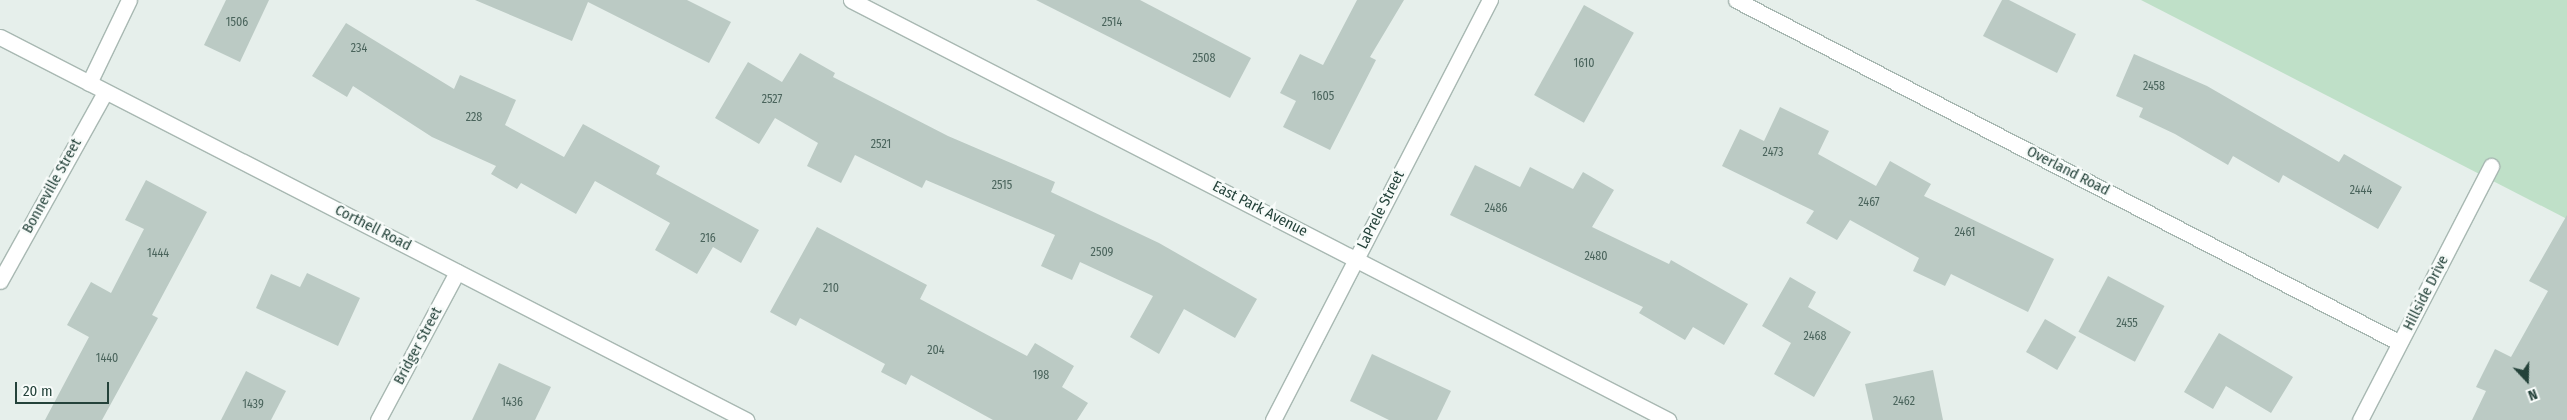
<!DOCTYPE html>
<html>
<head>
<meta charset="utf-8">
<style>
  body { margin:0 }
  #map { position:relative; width:2567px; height:420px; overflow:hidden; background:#e6efeb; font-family:"Fira Sans Condensed",sans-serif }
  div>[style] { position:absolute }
  .green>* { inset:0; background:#bfe0c8 }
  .building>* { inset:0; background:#bbcac4; transform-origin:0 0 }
  .roads { filter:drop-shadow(1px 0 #a8b8b2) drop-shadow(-1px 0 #a8b8b2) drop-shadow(0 1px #a8b8b2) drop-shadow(0 -1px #a8b8b2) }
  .street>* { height:15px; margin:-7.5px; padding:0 7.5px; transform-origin:7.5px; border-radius:7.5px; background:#fff }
  .secondary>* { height:15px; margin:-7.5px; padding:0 7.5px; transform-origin:7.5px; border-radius:7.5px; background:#fff }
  span { translate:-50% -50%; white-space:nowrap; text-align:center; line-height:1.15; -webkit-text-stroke:5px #f7fbf9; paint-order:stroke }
  .number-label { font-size:12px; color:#4a645c }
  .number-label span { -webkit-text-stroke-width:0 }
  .street-label { font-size:15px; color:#24423a }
  .north { position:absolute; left:2502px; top:355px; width:50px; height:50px; -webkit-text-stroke:4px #f7fbf9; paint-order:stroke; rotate:159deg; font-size:14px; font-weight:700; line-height:20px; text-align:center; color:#24423a }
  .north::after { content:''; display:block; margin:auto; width:18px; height:22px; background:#24423a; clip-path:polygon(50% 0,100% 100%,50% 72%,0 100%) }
  .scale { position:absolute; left:15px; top:382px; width:94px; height:22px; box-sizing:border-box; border:2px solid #24423a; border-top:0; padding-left:6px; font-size:15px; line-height:18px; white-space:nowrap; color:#24423a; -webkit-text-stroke:4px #f7fbf9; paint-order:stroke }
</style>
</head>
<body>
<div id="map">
  <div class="green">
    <i style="clip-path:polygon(2141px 0,2567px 0,2567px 219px)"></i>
  </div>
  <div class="building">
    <i style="clip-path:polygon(226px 0,269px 0,240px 62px,204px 45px)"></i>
    <i style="clip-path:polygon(475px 0,687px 0,731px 22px,709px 63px,588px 2px,572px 41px)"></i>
    <i style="clip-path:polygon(1036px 0,1140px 0,1251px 58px,1230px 98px)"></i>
    <i style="clip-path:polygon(1357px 0,1404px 0,1370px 57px,1376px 60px,1330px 150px,1283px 127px,1296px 101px,1280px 93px,1300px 54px,1323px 65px)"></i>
    <i style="clip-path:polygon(2002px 0,2009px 0,2076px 34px,2057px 73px,1983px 36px)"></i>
    <i style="left:1584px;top:5px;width:57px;height:103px;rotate:29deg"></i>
    <i style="clip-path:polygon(346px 23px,454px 89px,460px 75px,516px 100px,505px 125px,564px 157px,583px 124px,660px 166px,656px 174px,759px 230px,741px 263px,713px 247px,697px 274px,655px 250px,670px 223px,595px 181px,576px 214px,521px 183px,517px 189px,491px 174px,496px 166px,432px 137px,353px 86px,347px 97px,312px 76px)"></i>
    <i style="clip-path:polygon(800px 53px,835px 73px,833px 77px,948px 136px,1055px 182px,1051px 192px,1159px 243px,1257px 299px,1235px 338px,1184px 309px,1159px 354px,1130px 337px,1153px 296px,1080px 262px,1072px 280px,1041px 266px,1055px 235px,926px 180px,922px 188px,855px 155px,841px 183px,807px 166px,818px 143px,775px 118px,759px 144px,715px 118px,748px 62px,782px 82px)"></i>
    <i style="clip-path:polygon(2134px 54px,2207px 86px,2339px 162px,2344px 154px,2402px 187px,2378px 229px,2283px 175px,2279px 183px,2233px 156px,2228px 165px,2175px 134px,2139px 117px,2143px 108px,2116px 96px)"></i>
    <i style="clip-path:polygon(1780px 107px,1829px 131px,1818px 154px,1876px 186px,1890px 161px,1931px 184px,1924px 196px,2054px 259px,2028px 312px,1951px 274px,1945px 286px,1913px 271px,1919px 258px,1850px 220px,1837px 240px,1806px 223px,1814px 211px,1722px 166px,1740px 129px,1764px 141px)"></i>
    <i style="clip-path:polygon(1475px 165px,1520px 187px,1530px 167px,1573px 189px,1583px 172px,1614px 190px,1592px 227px,1669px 264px,1671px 260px,1748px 304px,1724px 345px,1693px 327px,1685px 340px,1639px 313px,1643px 307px,1450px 215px)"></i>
    <i style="clip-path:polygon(146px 180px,207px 212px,152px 315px,158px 318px,102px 420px,45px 420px,89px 337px,67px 325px,91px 282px,111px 293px,144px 229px,125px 220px)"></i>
    <i style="clip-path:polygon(2567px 215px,2567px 420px,2472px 420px,2486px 391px,2476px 387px,2495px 349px,2511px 357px,2548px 291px,2529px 281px)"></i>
    <i style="clip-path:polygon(817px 227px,927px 285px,920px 299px,1027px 356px,1035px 343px,1074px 366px,1062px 387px,1088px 403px,1077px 420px,993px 420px,911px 375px,906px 385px,881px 372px,885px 364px,800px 318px,796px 326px,770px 312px)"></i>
    <i style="clip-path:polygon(307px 273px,360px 298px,338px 346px,256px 308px,271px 274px,300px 287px)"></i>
    <i style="left:2108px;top:276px;width:64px;height:63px;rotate:28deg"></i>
    <i style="clip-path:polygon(1790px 277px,1816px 292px,1808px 307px,1851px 332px,1814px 397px,1774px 374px,1791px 343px,1762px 326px)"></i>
    <i style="left:2045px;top:319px;width:36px;height:38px;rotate:30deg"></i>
    <i style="clip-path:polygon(2219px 333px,2293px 377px,2271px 413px,2226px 386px,2213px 409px,2184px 392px)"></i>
    <i style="clip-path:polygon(1372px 354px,1451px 391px,1437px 420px,1389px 420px,1350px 401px)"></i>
    <i style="clip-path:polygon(499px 363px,551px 387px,535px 420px,472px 420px)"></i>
    <i style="clip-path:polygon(1933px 370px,1943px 420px,1873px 420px,1865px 384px)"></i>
    <i style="clip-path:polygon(246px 371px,286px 391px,271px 420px,221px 420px)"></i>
  </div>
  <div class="roads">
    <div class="street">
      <i style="left:851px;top:0;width:919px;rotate:27.21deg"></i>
      <i style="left:1736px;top:0;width:747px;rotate:27.32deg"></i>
      <i style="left:89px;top:83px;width:92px;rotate:-64.3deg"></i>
      <i style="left:0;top:281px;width:216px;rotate:-60.9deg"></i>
      <i style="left:378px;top:420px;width:168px;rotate:-61.9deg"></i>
      <i style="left:1273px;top:420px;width:473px;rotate:-62.7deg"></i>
      <i style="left:2360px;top:420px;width:286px;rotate:-62.7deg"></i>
    </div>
    <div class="secondary">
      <i style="left:0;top:37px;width:839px;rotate:27.18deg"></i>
    </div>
  </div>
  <div class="number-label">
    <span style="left:237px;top:23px">1506</span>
    <span style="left:1112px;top:23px">2514</span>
    <span style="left:359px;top:49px">234</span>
    <span style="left:1204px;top:59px">2508</span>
    <span style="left:1584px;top:64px">1610</span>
    <span style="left:2154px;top:87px">2458</span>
    <span style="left:1323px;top:97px">1605</span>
    <span style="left:772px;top:100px">2527</span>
    <span style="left:474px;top:118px">228</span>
    <span style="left:881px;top:145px">2521</span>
    <span style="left:1773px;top:153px">2473</span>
    <span style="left:1002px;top:186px">2515</span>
    <span style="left:2361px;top:191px">2444</span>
    <span style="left:1869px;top:203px">2467</span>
    <span style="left:1496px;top:209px">2486</span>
    <span style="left:1965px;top:233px">2461</span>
    <span style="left:708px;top:239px">216</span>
    <span style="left:1102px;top:253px">2509</span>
    <span style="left:158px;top:254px">1444</span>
    <span style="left:1596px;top:257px">2480</span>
    <span style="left:831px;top:289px">210</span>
    <span style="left:2127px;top:324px">2455</span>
    <span style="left:1815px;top:337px">2468</span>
    <span style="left:936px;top:351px">204</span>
    <span style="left:107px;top:359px">1440</span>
    <span style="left:1041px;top:376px">198</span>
    <span style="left:1904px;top:402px">2462</span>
    <span style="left:512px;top:403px">1436</span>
    <span style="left:253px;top:405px">1439</span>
  </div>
  <div class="street-label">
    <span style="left:2068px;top:171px;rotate:27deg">Overland Road</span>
    <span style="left:52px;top:186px;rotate:-61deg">Bonneville Street</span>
    <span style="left:1260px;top:209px;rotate:27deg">East Park Avenue</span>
    <span style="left:1381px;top:210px;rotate:-63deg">LaPrele Street</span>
    <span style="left:373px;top:228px;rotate:27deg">Corthell Road</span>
    <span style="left:2426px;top:293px;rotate:-63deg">Hillside Drive</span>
    <span style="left:418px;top:346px;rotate:-62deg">Bridger Street</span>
  </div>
  <div class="north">N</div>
  <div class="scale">20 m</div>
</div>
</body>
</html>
